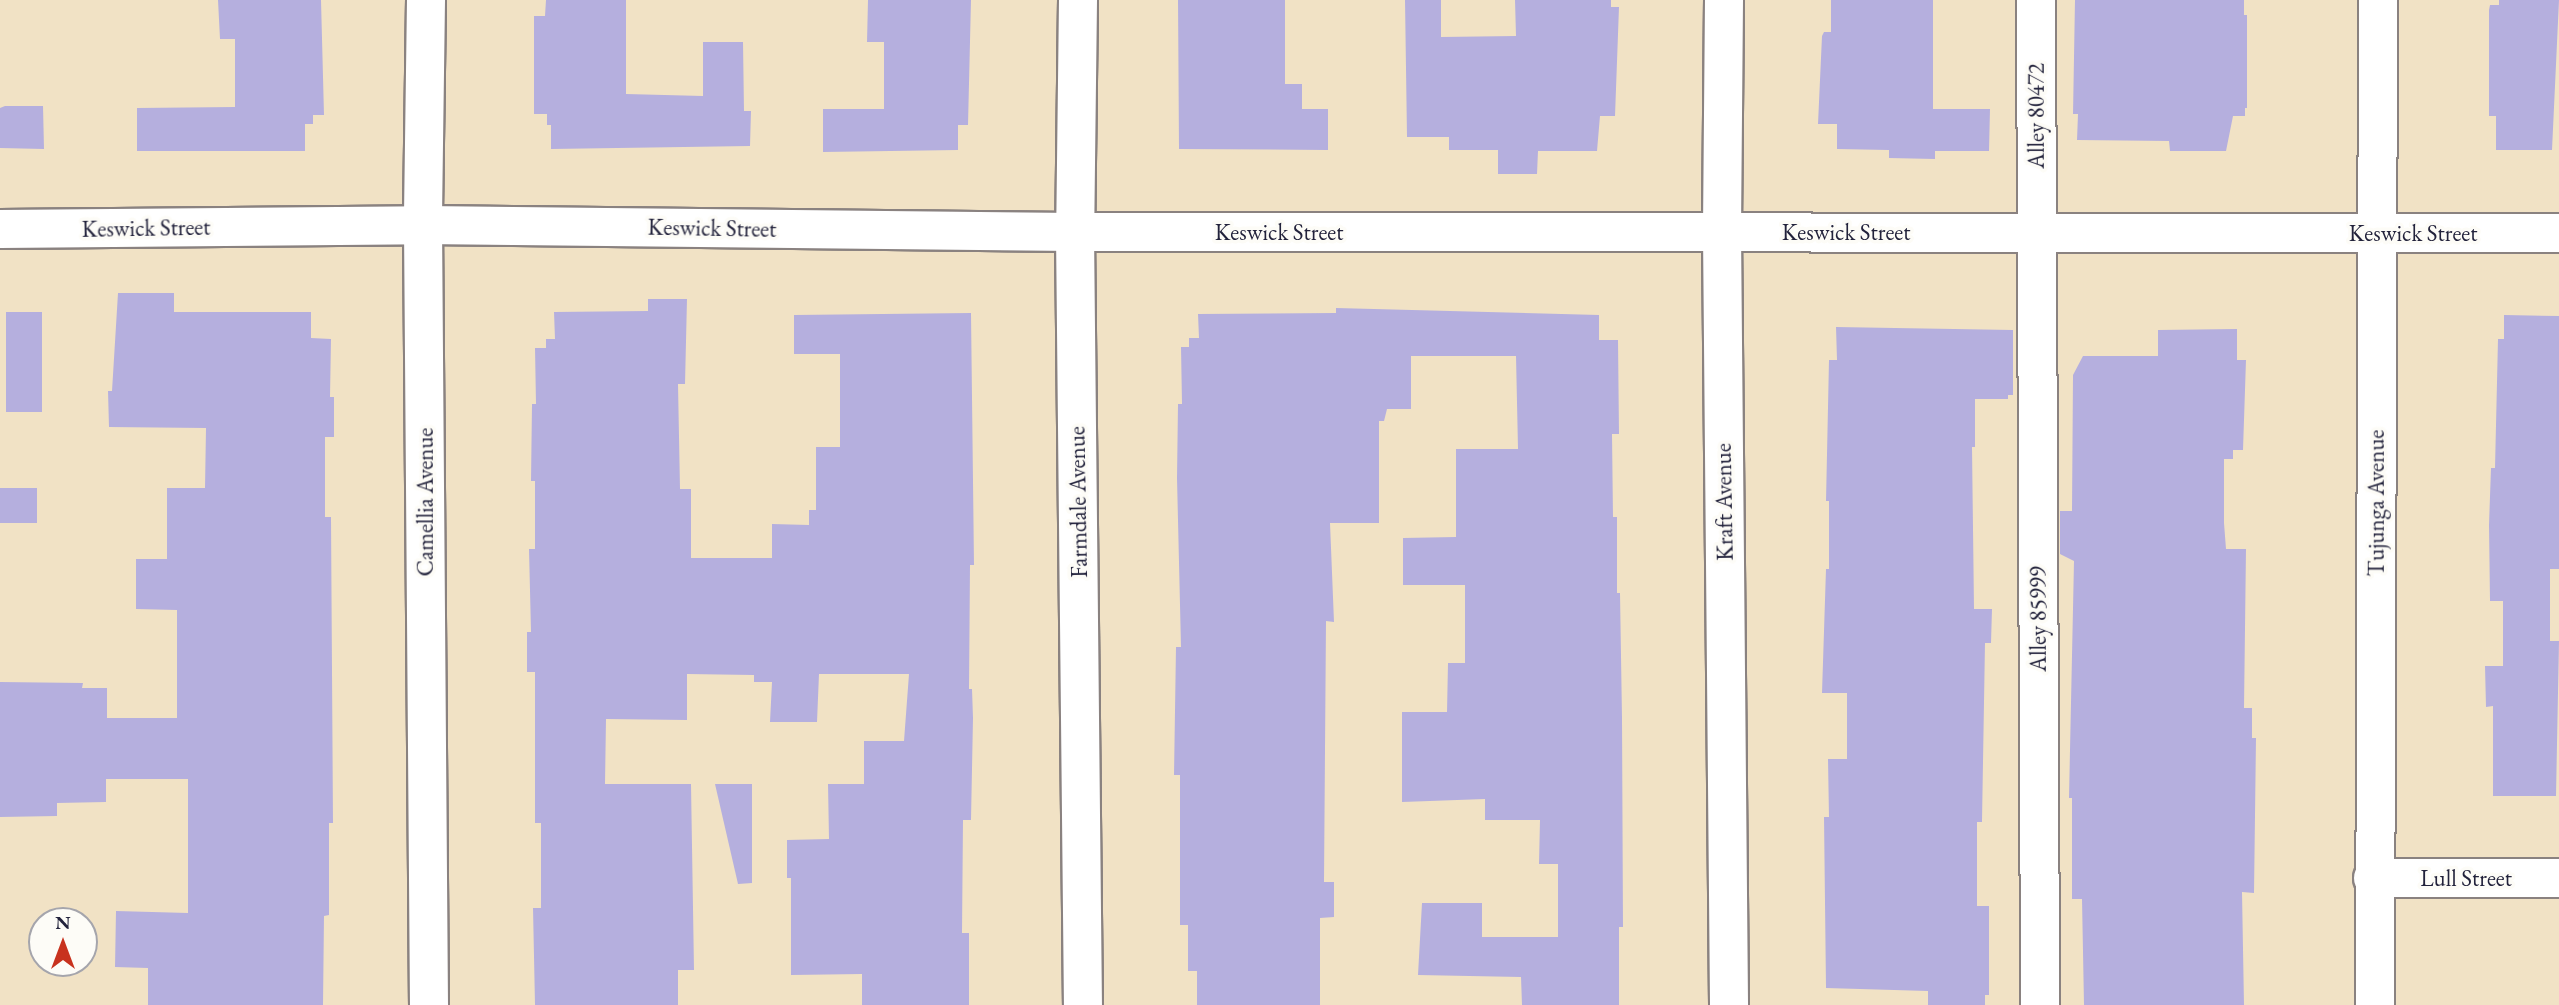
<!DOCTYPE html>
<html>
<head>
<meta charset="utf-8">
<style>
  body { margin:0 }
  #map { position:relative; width:2559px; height:1005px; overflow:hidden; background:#f1e2c5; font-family:"EB Garamond",serif }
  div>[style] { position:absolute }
  .building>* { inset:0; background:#b5afde; transform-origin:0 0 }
  .roads { filter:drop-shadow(2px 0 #8a8280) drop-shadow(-2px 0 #8a8280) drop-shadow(0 2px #8a8280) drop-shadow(0 -2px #8a8280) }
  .minor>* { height:38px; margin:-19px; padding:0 19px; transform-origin:19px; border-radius:19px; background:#fff }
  span { translate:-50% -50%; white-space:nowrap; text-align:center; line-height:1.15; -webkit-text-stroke:7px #fdfcf7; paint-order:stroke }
  .street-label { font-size:23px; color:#22223b }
  .north { position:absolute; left:28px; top:907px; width:70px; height:70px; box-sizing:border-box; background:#fdfcf7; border:2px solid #a5a5ac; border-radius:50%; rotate:0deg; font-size:19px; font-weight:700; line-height:28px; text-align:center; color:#22223b }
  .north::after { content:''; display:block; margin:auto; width:24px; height:32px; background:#c8321e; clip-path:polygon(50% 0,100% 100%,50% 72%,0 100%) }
</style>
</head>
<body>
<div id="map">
  <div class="building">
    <i style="clip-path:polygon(218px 0,321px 0,324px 115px,313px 115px,313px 124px,305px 124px,305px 151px,137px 151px,137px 108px,235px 107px,235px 39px,220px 39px)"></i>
    <i style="clip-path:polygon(546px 0,626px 0,626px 94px,703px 96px,703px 42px,743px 42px,744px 111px,751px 111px,750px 146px,551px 149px,551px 125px,547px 125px,547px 114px,534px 114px,534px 16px,545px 16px)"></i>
    <i style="clip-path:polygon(868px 0,971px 0,968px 125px,958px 125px,958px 150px,823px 152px,823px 109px,884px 109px,884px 42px,867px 42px)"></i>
    <i style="clip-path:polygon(1178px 0,1285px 0,1285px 84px,1302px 84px,1302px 109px,1328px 109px,1328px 150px,1179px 149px)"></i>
    <i style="clip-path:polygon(1405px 0,1441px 0,1441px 37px,1516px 36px,1515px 0,1611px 0,1611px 7px,1619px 7px,1615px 116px,1600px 116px,1597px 151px,1538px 151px,1537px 174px,1498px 174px,1498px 150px,1449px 150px,1449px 137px,1407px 137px)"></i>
    <i style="clip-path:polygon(1831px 0,1933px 0,1933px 109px,1990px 109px,1989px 151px,1935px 151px,1935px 159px,1889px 158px,1889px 150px,1837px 149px,1837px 124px,1818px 124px,1822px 36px,1824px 32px,1831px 32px)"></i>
    <i style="clip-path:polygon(2075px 0,2244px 0,2244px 15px,2247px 15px,2247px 108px,2245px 108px,2245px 116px,2233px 116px,2226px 151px,2170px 151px,2169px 141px,2077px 140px,2078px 114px,2073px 114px)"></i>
    <i style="clip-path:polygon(2499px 0,2559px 0,2552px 150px,2496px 150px,2496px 116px,2489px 116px,2489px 10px,2490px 5px,2499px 5px)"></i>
    <i style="clip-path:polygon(5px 106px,43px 106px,44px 149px,0 148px,0 108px)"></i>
    <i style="clip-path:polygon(118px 293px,174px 293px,174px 312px,311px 312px,311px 338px,331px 339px,330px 397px,334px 397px,334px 437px,325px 437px,325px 517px,331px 517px,333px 823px,329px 823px,329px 915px,324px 916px,323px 1005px,148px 1005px,148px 968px,115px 967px,116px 911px,188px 913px,188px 779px,106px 779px,106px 802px,57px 803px,57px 816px,0 817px,0 682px,83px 683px,82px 688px,107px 688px,107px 718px,177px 718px,177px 610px,136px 609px,136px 559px,167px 559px,167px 488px,205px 488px,206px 428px,109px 427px,108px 391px,112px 391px)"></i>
    <i style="clip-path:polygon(648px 299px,687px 299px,685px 384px,678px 384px,680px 489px,691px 489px,691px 558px,772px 558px,772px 524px,809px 525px,809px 510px,816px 510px,816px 447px,840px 447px,840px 354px,794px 354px,794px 315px,971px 313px,974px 565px,970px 565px,969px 689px,972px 689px,973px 718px,971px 820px,963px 820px,962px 933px,969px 933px,969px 1005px,862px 1005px,862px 974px,791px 975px,791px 878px,787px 878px,787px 840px,829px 839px,828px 784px,864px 784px,864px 741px,904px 741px,909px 674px,819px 674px,817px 722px,770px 722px,772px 682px,754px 682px,754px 675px,687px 674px,687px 720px,606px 719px,605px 784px,691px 784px,694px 970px,678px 970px,678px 1005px,535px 1005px,533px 908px,541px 908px,541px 823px,535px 823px,535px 672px,527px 672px,527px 632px,531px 632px,529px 549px,535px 549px,535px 481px,531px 481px,532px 404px,536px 404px,535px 348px,546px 348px,546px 339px,555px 339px,554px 312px,648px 311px)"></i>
    <i style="clip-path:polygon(1336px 308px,1599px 315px,1599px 340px,1618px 340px,1619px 434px,1612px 434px,1613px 517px,1617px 517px,1617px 593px,1620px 593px,1622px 718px,1623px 927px,1619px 927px,1619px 1005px,1522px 1005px,1521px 977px,1418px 975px,1422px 903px,1482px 903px,1482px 937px,1558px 937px,1558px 864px,1539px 864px,1540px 820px,1485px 820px,1485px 799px,1402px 802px,1402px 712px,1447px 712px,1448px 663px,1465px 663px,1465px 585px,1403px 585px,1403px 538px,1456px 537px,1456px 449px,1518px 449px,1516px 356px,1411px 356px,1411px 409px,1387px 409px,1384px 421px,1379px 421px,1379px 523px,1330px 523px,1334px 622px,1326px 621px,1324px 882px,1334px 882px,1334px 917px,1320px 918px,1320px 1005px,1197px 1005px,1197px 971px,1188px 971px,1188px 925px,1180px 925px,1180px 775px,1174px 775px,1176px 647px,1181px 647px,1177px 478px,1178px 404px,1182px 404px,1181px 347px,1189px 347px,1189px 338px,1199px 338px,1198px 314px,1336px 313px)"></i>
    <i style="left:6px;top:312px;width:36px;height:100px"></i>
    <i style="clip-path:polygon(2504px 315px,2559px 316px,2559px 569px,2550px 569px,2550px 641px,2559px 641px,2556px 796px,2493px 796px,2493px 706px,2486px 707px,2485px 666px,2503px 666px,2503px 601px,2490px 601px,2489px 525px,2491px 468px,2495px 468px,2498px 339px,2504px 339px)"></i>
    <i style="clip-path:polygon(1836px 327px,2013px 330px,2013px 395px,2008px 395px,2008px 399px,1975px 399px,1975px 447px,1972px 447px,1974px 609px,1992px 609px,1991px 643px,1985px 643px,1982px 822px,1977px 822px,1977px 906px,1989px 906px,1989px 995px,1985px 995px,1985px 1005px,1928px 1005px,1928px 991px,1826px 988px,1824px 817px,1829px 817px,1828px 759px,1847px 759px,1847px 693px,1822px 693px,1826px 569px,1829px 569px,1829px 501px,1826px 501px,1829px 360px,1837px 360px)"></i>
    <i style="clip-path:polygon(2237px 329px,2237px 360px,2246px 360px,2243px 450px,2233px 450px,2233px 459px,2224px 459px,2224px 523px,2226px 549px,2246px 549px,2244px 708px,2252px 708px,2252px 738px,2256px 738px,2254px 893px,2242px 892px,2244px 1005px,2084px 1005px,2082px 899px,2072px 899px,2072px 798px,2069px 798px,2074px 561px,2060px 554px,2060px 511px,2072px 511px,2073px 375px,2083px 356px,2158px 356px,2158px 330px)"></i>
    <i style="left:0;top:488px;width:37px;height:35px"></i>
    <i style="clip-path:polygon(715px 784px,752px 784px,752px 883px,738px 884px)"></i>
  </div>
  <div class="roads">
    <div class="minor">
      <i style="left:426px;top:0;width:225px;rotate:90.8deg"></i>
      <i style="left:423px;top:225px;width:780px;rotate:89.56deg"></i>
      <i style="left:1078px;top:0;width:232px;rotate:90.7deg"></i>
      <i style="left:1075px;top:232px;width:773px;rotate:89.41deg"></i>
      <i style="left:1724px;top:0;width:232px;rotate:90.5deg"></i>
      <i style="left:1722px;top:232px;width:773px;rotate:89.48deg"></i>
      <i style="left:2036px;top:0;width:1005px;rotate:89.77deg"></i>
      <i style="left:0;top:229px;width:423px;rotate:-0.5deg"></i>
      <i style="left:423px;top:225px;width:652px;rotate:0.62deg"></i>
      <i style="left:1075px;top:232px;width:1484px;rotate:0.04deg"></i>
      <i style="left:2373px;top:878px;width:186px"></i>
      <i style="left:2375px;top:1005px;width:1005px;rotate:-89.83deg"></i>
    </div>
  </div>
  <div class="street-label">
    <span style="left:2036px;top:116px;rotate:-90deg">Alley 80472</span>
    <span style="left:146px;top:228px;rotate:-1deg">Keswick Street</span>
    <span style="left:712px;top:228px;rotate:1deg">Keswick Street</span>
    <span style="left:1279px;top:232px">Keswick Street</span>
    <span style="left:1846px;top:232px">Keswick Street</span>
    <span style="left:2413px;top:233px">Keswick Street</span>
    <span style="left:425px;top:502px;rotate:-90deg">Camellia Avenue</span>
    <span style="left:1078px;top:502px;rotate:-91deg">Farmdale Avenue</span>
    <span style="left:1724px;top:502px;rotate:-91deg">Kraft Avenue</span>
    <span style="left:2376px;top:503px;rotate:-90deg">Tujunga Avenue</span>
    <span style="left:2038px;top:619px;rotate:-90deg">Alley 85999</span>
    <span style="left:2466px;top:878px">Lull Street</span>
  </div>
  <div class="north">N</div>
</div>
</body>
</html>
